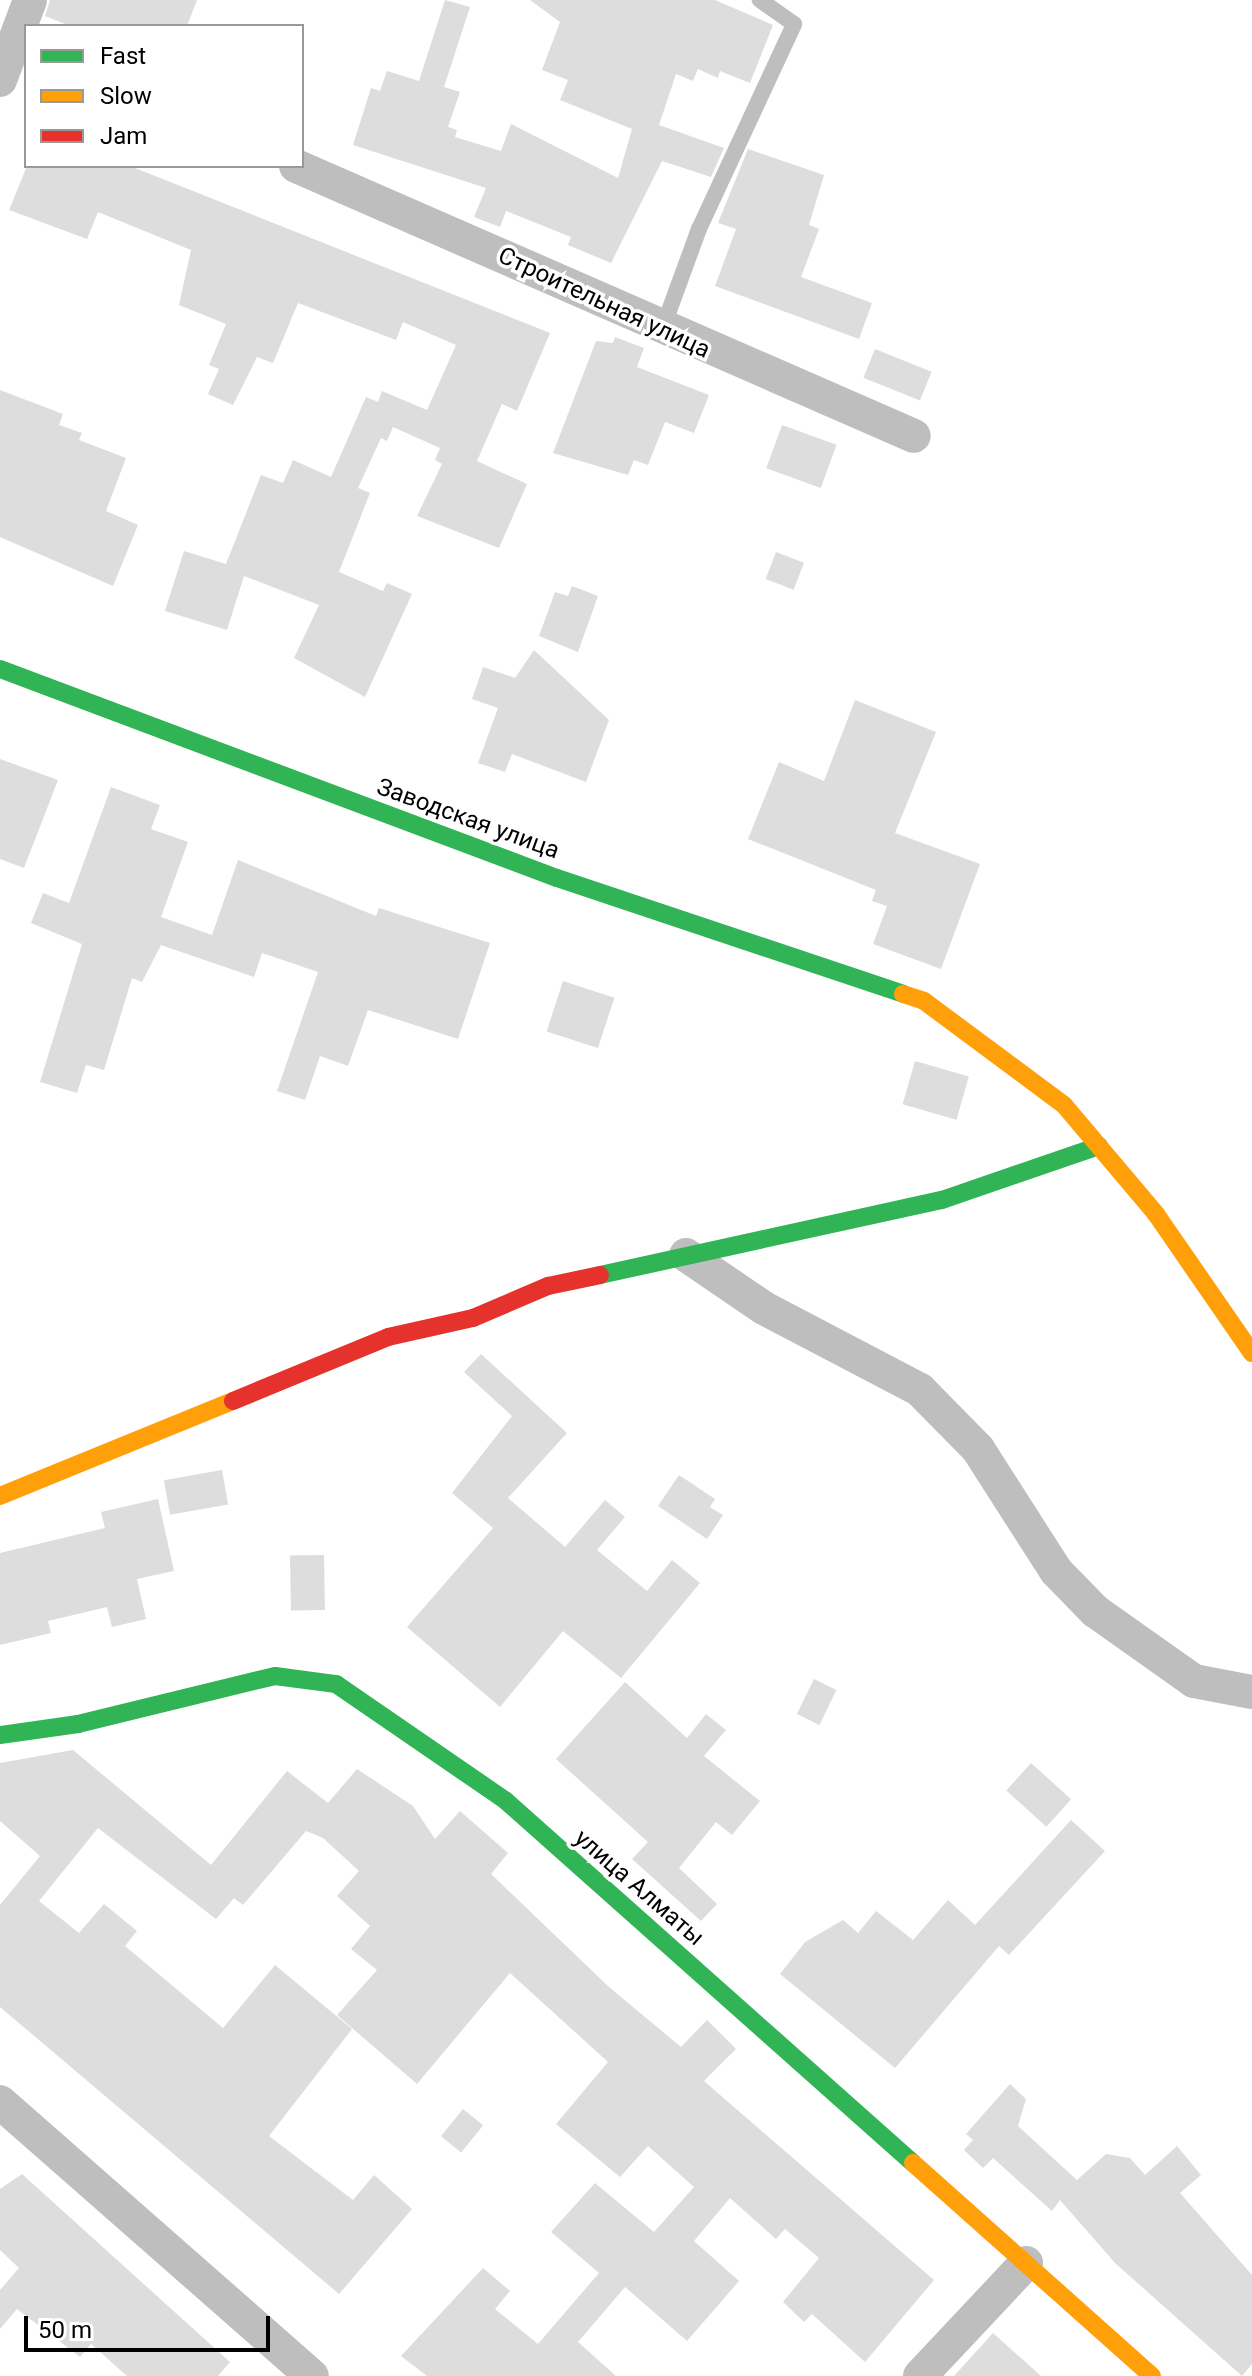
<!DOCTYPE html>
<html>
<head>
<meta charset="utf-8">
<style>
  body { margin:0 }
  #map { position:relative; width:1252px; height:2376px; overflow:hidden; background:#fff; font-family:Roboto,sans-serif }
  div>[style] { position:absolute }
  .building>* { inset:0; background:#ddd; transform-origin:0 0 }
  .lane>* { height:16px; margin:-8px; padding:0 8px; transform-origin:8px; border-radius:8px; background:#bebebe }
  .street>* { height:34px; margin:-17px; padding:0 17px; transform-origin:17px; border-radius:17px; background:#bebebe }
  .fast>* { height:18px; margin:-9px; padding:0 9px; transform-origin:9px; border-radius:9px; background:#30b455 }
  .slow>* { height:18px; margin:-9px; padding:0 9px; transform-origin:9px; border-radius:9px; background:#ff9f0a }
  .jam>* { height:18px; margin:-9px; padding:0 9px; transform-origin:9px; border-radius:9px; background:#e5322d }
  span { translate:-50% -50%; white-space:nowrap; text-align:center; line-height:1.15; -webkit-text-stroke:7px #fff; paint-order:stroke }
  .street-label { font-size:24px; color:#000 }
  .legend { position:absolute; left:24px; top:24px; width:280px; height:144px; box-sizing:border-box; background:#fff; border:2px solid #999; margin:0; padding:10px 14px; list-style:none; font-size:24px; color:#000 }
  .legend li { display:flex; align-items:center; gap:16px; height:40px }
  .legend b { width:40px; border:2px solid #999 }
  .scale { position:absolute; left:24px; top:2316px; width:246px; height:36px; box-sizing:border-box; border:4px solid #000; border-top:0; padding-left:10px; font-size:24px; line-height:28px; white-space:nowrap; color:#000; -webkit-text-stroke:6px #fff; paint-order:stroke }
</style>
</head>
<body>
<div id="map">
  <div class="building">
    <i style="clip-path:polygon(50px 0,197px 0,187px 26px,70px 26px,45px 16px)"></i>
    <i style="clip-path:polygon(445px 0,470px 7px,444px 87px,460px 92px,448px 127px,457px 130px,455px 137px,501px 151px,511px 124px,618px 178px,632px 129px,560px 100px,568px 80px,542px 70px,560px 22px,530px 0,715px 0,773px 25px,750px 83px,720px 71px,718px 78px,698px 69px,693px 81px,676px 74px,659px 125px,724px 148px,711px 177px,662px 161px,611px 263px,568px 245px,571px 237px,506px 211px,500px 227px,474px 217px,486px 188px,353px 145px,371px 88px,380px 91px,387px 71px,419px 81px)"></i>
    <i style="clip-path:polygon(748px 149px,824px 175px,809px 225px,819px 229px,801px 277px,872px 303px,859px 339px,715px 286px,736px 229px,718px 223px)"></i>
    <i style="clip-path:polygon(27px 166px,130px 166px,550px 333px,517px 411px,502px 404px,477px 461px,527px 484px,499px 548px,417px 516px,442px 464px,435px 460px,440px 448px,393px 427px,387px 441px,381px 438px,358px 488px,370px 493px,339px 572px,383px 591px,387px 583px,412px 594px,365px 697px,294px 658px,319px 605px,244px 576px,227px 630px,165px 611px,184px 551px,226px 564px,261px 475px,283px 483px,293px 460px,331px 477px,366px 397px,378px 402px,382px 391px,427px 410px,456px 345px,403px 322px,396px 340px,298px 303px,273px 363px,257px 357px,233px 405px,208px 394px,219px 369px,209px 365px,226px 324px,179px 305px,191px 250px,98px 212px,87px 239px,9px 210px)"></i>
    <i style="clip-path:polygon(615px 337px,644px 348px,637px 367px,709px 395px,694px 433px,665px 422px,648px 465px,634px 460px,628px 475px,553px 453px,596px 341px,613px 343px)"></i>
    <i style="left:875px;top:349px;width:61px;height:31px;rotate:22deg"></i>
    <i style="clip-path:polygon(0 390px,63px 414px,59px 425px,82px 433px,79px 440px,126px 458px,106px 511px,138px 525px,113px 586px,0 537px)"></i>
    <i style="left:782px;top:425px;width:58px;height:46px;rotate:20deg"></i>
    <i style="left:776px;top:552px;width:30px;height:29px;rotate:21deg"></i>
    <i style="clip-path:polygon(572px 586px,598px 596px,578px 652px,539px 636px,555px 592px,568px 596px)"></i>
    <i style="clip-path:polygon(534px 650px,609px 720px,586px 782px,512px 754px,505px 772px,478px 763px,498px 708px,472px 699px,483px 667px,515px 678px)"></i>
    <i style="clip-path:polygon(855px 700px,936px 732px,895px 833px,980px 864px,941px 969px,873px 944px,887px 906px,872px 901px,876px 890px,748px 839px,779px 762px,824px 781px)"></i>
    <i style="clip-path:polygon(0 759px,58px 780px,24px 868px,0 859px)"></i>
    <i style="clip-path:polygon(111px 787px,160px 805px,151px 829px,188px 842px,161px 917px,212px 935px,238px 860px,376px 916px,379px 908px,490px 943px,458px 1039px,368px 1010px,348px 1066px,320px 1056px,305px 1100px,277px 1091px,318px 972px,262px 953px,254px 977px,161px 945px,142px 982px,132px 978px,104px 1070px,86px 1065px,77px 1093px,40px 1082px,82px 944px,31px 923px,43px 893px,69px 903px)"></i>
    <i style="left:563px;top:981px;width:54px;height:53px;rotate:18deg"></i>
    <i style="left:915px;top:1061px;width:56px;height:45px;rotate:16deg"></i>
    <i style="clip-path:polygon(481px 1354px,567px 1433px,508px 1498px,565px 1547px,605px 1500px,625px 1517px,597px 1550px,647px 1591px,672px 1560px,700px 1583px,621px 1678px,563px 1631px,500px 1707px,407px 1627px,493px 1528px,452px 1493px,512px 1416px,464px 1372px)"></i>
    <i style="left:222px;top:1470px;width:35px;height:59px;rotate:80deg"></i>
    <i style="clip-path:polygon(679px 1475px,715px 1499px,710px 1507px,723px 1515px,707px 1539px,658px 1506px)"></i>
    <i style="clip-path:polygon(158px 1499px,174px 1571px,137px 1579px,146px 1619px,112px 1627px,107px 1607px,48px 1621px,51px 1633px,0 1645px,0 1553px,105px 1528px,101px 1512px)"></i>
    <i style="left:324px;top:1555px;width:55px;height:34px;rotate:89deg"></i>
    <i style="left:814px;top:1679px;width:25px;height:39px;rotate:26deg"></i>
    <i style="clip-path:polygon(625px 1682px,687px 1738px,706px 1714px,726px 1730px,704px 1756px,760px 1801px,732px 1835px,716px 1822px,679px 1868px,717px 1904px,701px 1921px,632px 1859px,648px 1842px,556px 1759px)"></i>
    <i style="clip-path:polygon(73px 1750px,211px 1865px,287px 1771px,328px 1803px,357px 1769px,413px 1806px,435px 1839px,460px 1811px,508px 1853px,491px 1874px,609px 1987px,681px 2047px,707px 2020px,736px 2049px,704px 2081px,934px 2280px,865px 2362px,812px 2314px,804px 2322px,783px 2302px,819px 2258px,785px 2229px,776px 2239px,730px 2198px,694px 2241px,739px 2281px,687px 2341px,625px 2287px,578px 2342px,616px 2376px,427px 2376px,401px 2356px,483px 2268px,510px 2291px,495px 2309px,538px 2344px,599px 2273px,551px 2232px,595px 2183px,654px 2232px,694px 2187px,648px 2146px,620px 2177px,556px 2124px,608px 2062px,510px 1973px,417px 2084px,337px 2015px,377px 1970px,351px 1949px,370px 1926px,337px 1896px,359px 1871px,323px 1838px,306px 1831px,243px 1905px,234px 1898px,216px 1919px,98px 1828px,39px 1901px,79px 1933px,104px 1904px,137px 1931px,125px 1946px,223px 2028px,275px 1965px,352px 2029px,269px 2136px,353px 2200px,374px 2175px,412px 2209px,339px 2294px,0 2007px,0 1905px,40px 1856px,0 1821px,0 1763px)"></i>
    <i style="left:1031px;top:1763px;width:54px;height:37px;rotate:42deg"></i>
    <i style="clip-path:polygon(1071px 1820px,1105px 1851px,1009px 1955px,999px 1946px,895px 2068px,780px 1974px,805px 1942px,843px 1920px,858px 1933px,876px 1911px,913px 1940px,948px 1900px,975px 1925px)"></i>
    <i style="clip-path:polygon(1010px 2084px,1026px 2099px,1018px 2126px,1077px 2180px,1106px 2154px,1130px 2158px,1145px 2175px,1177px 2146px,1201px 2175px,1180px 2193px,1252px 2275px,1252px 2364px,1242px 2376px,1115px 2263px,1060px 2200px,1052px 2211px,993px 2158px,983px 2168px,964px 2150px,973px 2140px,966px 2134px)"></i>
    <i style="left:463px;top:2109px;width:26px;height:35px;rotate:39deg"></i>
    <i style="clip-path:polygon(22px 2174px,230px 2362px,218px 2376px,127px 2376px,91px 2344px,80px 2357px,17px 2309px,0 2329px,0 2290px,19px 2268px,0 2250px,0 2189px)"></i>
    <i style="clip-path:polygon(993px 2333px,1041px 2376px,954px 2376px)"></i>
  </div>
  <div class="lane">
    <i style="left:662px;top:330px;width:108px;rotate:-69.9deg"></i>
    <i style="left:699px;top:229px;width:226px;rotate:-65.1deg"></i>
    <i style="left:794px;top:24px;width:42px;rotate:-144.8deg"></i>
  </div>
  <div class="street">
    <i style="left:0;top:80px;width:85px;rotate:-69.4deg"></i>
    <i style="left:296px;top:166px;width:674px;rotate:23.6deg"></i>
    <i style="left:686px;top:1255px;width:94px;rotate:34.2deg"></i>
    <i style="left:764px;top:1308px;width:176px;rotate:27.7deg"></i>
    <i style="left:920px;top:1390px;width:83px;rotate:45.5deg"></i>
    <i style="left:978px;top:1449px;width:145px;rotate:57.4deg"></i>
    <i style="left:1056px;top:1571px;width:56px;rotate:45.7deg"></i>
    <i style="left:1095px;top:1611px;width:121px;rotate:35.3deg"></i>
    <i style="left:1194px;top:1681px;width:59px;rotate:10.7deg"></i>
    <i style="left:0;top:2102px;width:415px;rotate:41.3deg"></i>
    <i style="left:920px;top:2376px;width:155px;rotate:-46.8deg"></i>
  </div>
  <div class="fast">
    <i style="left:0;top:669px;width:595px;rotate:20.57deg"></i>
    <i style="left:557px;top:878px;width:365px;rotate:18.5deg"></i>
    <i style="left:600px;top:1275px;width:350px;rotate:-12.4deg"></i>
    <i style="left:942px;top:1200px;width:166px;rotate:-19deg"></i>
    <i style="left:0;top:1735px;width:79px;rotate:-8deg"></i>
    <i style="left:78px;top:1724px;width:203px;rotate:-13.7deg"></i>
    <i style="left:275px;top:1676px;width:62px;rotate:7.5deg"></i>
    <i style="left:336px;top:1684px;width:206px;rotate:34.5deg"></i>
    <i style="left:506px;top:1801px;width:545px;rotate:41.65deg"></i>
  </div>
  <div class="slow">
    <i style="left:903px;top:994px;width:22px;rotate:18deg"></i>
    <i style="left:924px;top:1001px;width:174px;rotate:36.6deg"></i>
    <i style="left:1064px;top:1105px;width:143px;rotate:49.8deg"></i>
    <i style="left:1156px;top:1214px;width:169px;rotate:55.4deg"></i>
    <i style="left:0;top:1496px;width:252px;rotate:-22.2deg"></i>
    <i style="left:913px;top:2163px;width:320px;rotate:41.7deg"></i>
  </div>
  <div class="jam">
    <i style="left:233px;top:1401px;width:168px;rotate:-22.4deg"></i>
    <i style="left:388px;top:1337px;width:87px;rotate:-12.6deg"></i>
    <i style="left:473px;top:1318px;width:82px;rotate:-23.1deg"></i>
    <i style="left:548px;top:1286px;width:53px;rotate:-11.9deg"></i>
  </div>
  <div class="street-label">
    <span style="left:604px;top:303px;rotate:25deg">Строительная улица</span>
    <span style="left:468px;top:819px;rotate:20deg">Заводская улица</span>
    <span style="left:639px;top:1888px;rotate:41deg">улица Алматы</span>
  </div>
  <ul class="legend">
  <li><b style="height:10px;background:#30b455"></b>Fast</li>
  <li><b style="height:10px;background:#ff9f0a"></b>Slow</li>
  <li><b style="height:10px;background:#e5322d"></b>Jam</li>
  </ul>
  <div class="scale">50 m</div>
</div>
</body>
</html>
